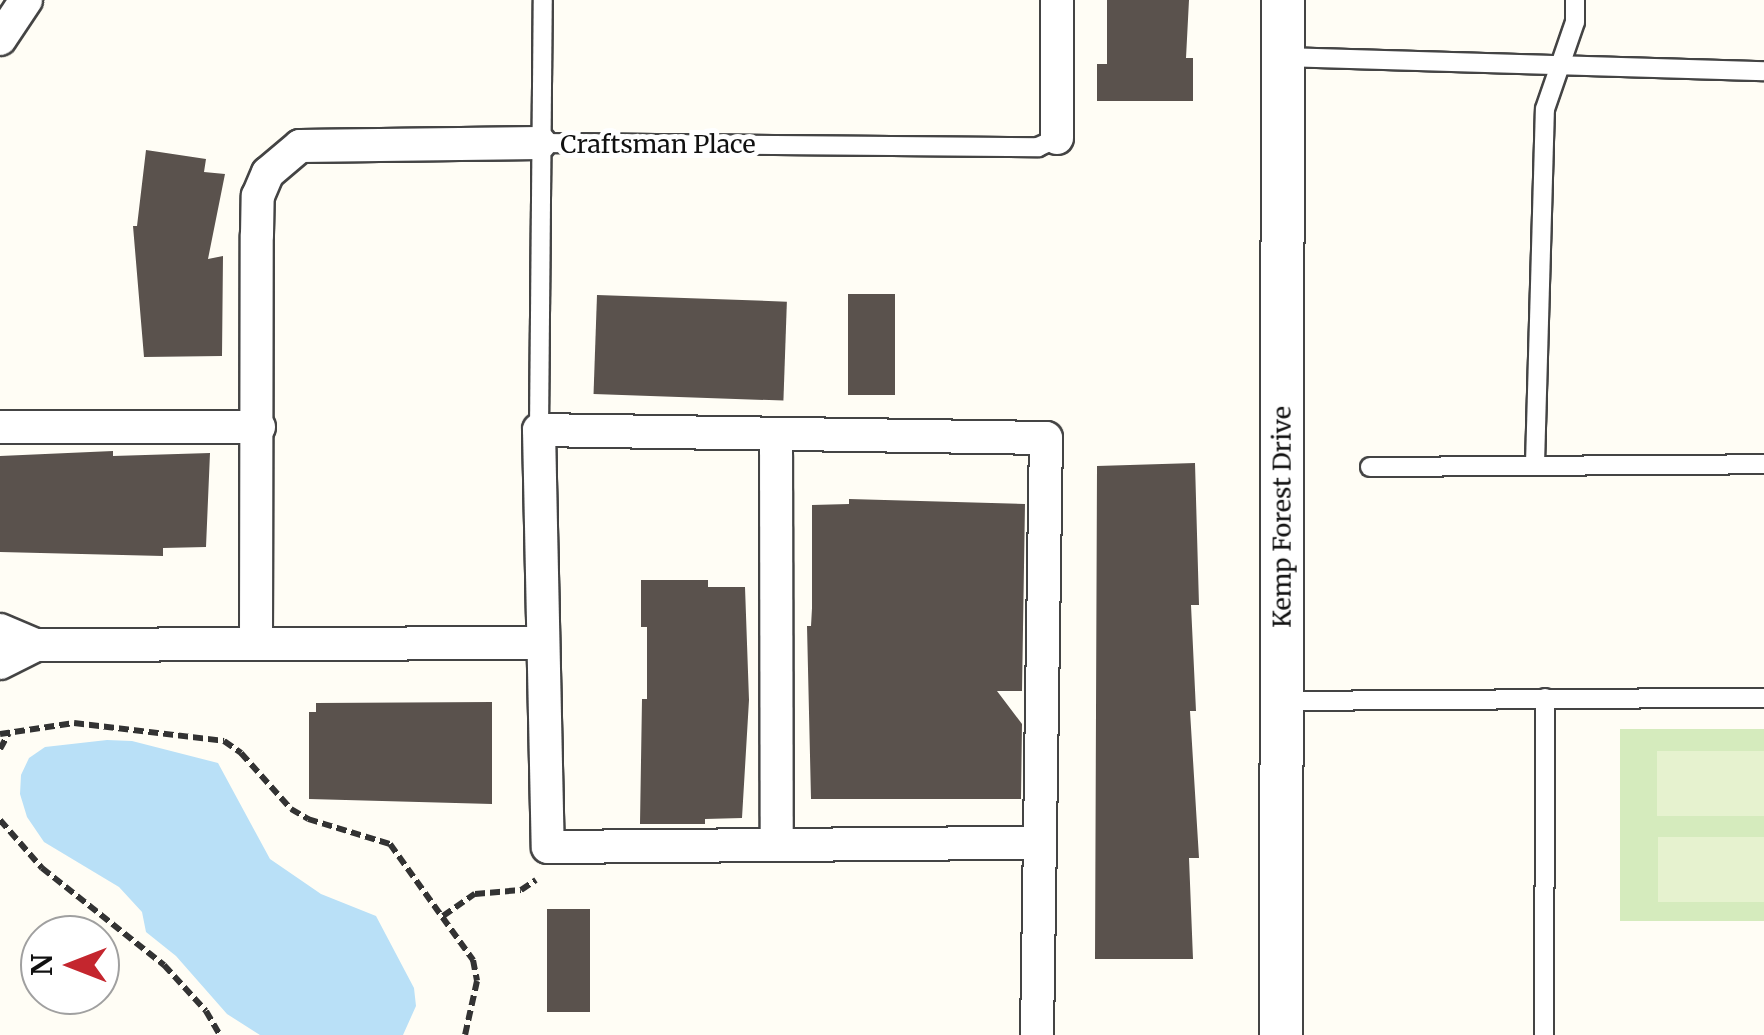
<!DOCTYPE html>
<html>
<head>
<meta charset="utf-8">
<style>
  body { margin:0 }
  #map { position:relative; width:1764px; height:1035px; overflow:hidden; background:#fffdf5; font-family:Merriweather,serif }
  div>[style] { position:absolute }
  .green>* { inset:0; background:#d5ebbd; transform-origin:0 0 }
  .pitch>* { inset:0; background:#e6f2cf; transform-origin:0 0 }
  .water>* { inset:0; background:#b9e0f7 }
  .building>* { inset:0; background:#5a524d; transform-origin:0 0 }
  .path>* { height:6px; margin-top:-3px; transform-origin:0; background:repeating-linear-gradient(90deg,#333 0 10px,transparent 0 15px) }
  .roads { filter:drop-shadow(2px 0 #444) drop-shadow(-2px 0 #444) drop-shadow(0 2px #444) drop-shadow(0 -2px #444) }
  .service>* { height:18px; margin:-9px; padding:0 9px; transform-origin:9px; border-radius:9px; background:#fff }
  .minor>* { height:32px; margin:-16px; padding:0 16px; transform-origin:16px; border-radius:16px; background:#fff }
  .tertiary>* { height:42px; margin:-21px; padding:0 21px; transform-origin:21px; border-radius:21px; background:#fff }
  span { translate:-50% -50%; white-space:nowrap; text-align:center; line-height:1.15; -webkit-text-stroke:10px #fff; paint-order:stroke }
  .street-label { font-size:25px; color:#111 }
  .north { position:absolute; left:20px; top:915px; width:100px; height:100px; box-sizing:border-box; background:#fff; border:2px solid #a0a0a0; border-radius:50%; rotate:270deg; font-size:28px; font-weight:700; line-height:40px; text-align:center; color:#111 }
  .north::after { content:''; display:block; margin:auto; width:35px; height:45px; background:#c4262e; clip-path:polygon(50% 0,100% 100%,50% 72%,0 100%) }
</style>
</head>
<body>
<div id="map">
  <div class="green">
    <i style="left:1620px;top:729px;width:144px;height:192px"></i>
  </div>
  <div class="pitch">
    <i style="left:1657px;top:751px;width:107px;height:65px"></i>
    <i style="left:1658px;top:837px;width:106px;height:65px"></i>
  </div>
  <div class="water">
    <i style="clip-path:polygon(107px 740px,132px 741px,218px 763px,270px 859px,321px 894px,376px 916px,414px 988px,416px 1006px,403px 1035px,260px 1035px,227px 1014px,176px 956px,146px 932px,142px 912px,119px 887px,44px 842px,27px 817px,20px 794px,21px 775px,29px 758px,45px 747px)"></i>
  </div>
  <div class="building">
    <i style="clip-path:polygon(1107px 0,1189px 0,1186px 58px,1193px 58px,1193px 101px,1097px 101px,1097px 64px,1107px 64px)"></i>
    <i style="clip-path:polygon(146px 150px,206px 159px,204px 172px,225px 174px,208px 259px,223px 256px,222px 356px,144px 357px,133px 226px,137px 226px)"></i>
    <i style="left:848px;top:294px;width:47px;height:101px"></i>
    <i style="left:597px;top:295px;width:190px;height:99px;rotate:2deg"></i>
    <i style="clip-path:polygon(113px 451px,113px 456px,210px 453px,206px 547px,163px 548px,163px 556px,0 552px,0 456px)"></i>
    <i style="clip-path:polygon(1195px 463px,1199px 605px,1191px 605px,1196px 711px,1190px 711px,1199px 858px,1189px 858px,1193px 959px,1095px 959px,1097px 466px)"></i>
    <i style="clip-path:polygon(849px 499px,1025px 504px,1022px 691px,997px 691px,1022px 724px,1021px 799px,811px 799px,807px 626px,811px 626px,812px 608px,812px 505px,849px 504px)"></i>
    <i style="clip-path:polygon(641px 580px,708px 580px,708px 587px,745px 587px,749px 700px,742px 818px,705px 819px,705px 824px,640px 824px,642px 699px,647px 699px,647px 627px,641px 627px)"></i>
    <i style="clip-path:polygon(492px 702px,492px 804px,309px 799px,309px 712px,316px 712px,316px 703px)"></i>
    <i style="left:547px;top:909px;width:43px;height:103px"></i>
  </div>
  <div class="path">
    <i style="left:0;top:734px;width:75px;rotate:-8.5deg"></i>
    <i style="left:74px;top:723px;width:151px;rotate:6.8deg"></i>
    <i style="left:224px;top:741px;width:21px;rotate:35deg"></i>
    <i style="left:241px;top:753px;width:75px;rotate:48.2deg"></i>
    <i style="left:291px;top:809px;width:20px;rotate:30deg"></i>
    <i style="left:308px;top:819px;width:86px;rotate:17deg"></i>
    <i style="left:390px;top:844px;width:143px;rotate:54.4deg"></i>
    <i style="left:473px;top:960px;width:21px;rotate:79deg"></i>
    <i style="left:477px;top:981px;width:55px;rotate:102.5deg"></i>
    <i style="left:0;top:749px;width:18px;rotate:-61deg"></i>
    <i style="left:0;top:820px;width:64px;rotate:48.8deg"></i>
    <i style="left:42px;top:868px;width:156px;rotate:38.5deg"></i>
    <i style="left:164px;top:965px;width:62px;rotate:47.6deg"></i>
    <i style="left:206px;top:1011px;width:28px;rotate:60deg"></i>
    <i style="left:443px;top:916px;width:39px;rotate:-35deg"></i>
    <i style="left:475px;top:894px;width:46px;rotate:-5deg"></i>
    <i style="left:521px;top:890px;width:18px;rotate:-34deg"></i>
  </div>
  <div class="roads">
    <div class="service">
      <i style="left:1283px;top:57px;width:481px;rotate:1.7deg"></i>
      <i style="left:540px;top:143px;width:498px;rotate:0.5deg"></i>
      <i style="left:1038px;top:147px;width:21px;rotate:-25deg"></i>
      <i style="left:539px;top:430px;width:430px;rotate:-89.5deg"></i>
      <i style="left:1535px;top:464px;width:355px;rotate:-88.4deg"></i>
      <i style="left:1545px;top:109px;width:92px;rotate:-71deg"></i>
      <i style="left:1575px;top:22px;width:22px;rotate:-90deg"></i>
      <i style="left:1370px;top:467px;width:394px;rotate:-0.4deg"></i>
      <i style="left:1282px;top:701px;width:482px;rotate:-0.4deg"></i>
      <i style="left:1544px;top:1035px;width:337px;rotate:-89.8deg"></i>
    </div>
    <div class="minor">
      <i style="left:0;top:39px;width:47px;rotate:-56.3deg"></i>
      <i style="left:1057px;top:138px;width:138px;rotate:-90deg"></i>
      <i style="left:0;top:427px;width:259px"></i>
      <i style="left:776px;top:434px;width:411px;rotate:89.9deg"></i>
      <i style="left:0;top:630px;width:39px;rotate:23deg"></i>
      <i style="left:36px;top:645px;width:507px;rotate:-0.23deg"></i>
      <i style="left:256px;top:642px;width:407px;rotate:-89.9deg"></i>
      <i style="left:257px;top:235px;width:39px;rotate:-89deg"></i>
      <i style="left:258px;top:196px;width:25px;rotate:-67deg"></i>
      <i style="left:268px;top:173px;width:42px;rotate:-40.2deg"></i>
      <i style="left:300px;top:146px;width:240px;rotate:-0.7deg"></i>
      <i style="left:0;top:663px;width:40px;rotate:-26.6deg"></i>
      <i style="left:1037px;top:1035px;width:597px;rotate:-89.14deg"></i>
      <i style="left:1046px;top:438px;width:507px;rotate:-179.1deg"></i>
      <i style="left:539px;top:430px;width:417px;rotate:88.8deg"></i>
      <i style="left:548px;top:847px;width:492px;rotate:-0.5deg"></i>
    </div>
    <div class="tertiary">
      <i style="left:1281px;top:1035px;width:1035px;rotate:-89.89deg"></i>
    </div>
  </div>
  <div class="street-label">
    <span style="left:658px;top:144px">Craftsman Place</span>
    <span style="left:1282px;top:517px;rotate:-90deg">Kemp Forest Drive</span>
  </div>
  <div class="north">N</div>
</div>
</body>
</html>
